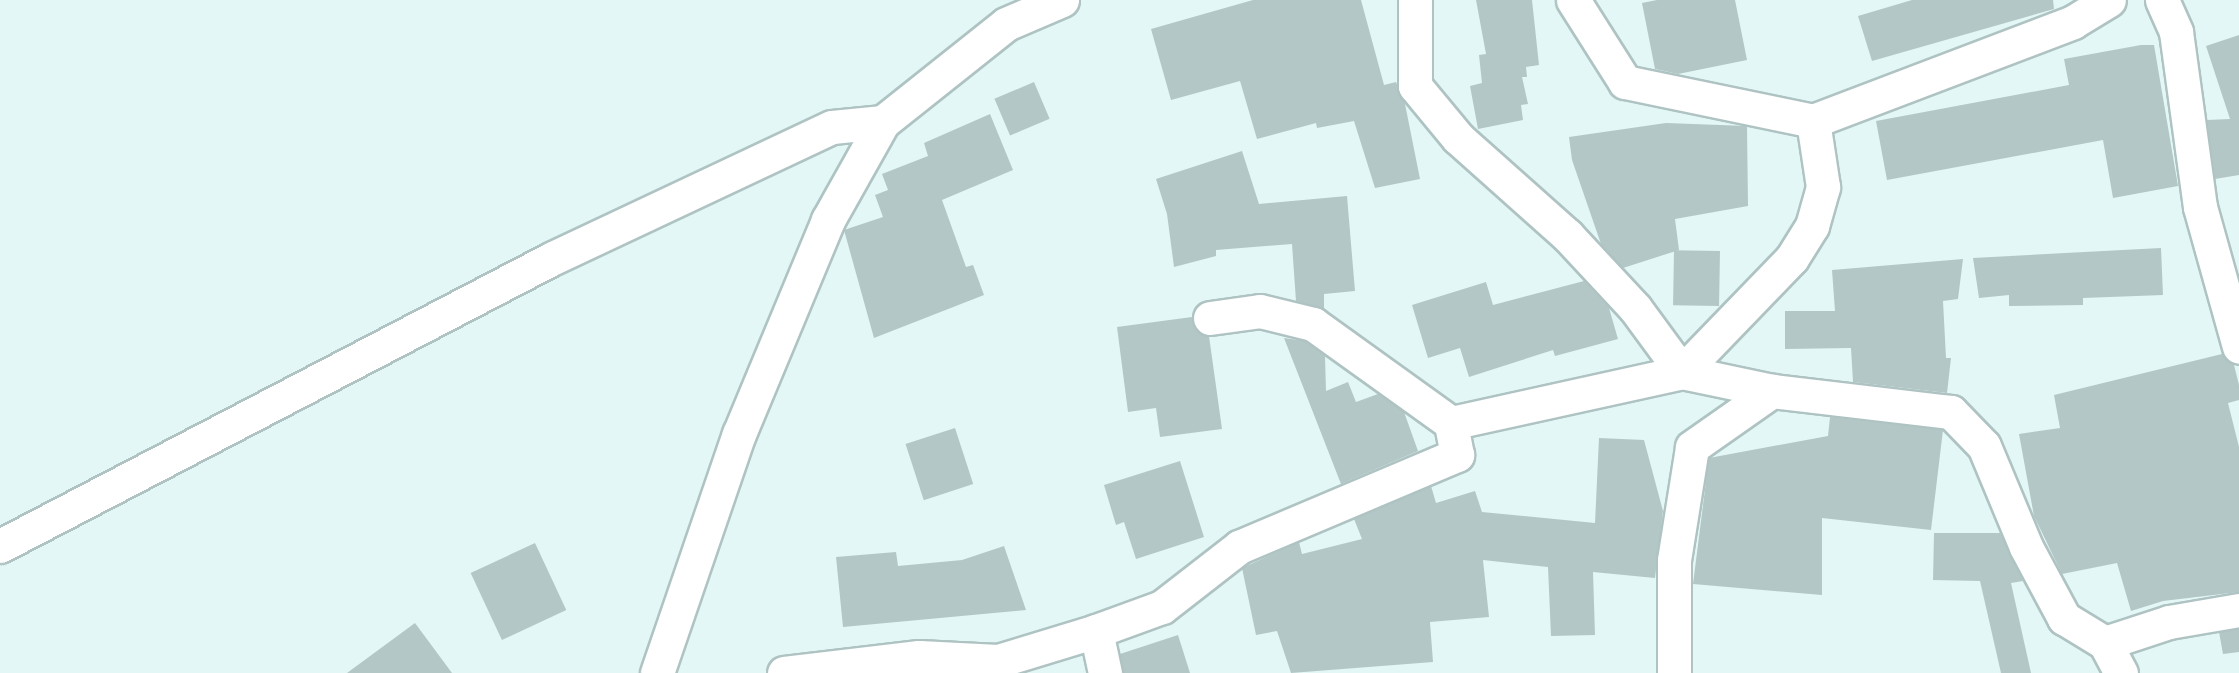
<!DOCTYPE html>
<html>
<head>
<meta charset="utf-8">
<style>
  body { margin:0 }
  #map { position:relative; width:2239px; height:673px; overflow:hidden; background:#e3f7f7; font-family:"Fira Sans Condensed",sans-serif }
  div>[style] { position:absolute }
  .building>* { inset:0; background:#b3c7c6; transform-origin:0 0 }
  .roads { filter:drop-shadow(2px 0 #afc3c3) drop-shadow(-2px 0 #afc3c3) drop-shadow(0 2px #afc3c3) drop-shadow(0 -2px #afc3c3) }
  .minor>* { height:33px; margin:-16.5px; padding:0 16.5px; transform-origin:16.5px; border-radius:16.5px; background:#fff }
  span { translate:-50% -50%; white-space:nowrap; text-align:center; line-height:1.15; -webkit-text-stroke:6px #fff; paint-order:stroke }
</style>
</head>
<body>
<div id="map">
  <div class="building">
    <i style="clip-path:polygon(1253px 0,1361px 0,1384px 85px,1396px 82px,1405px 104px,1420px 179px,1375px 188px,1354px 121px,1317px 128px,1316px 123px,1257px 139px,1240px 81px,1171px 100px,1151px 29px)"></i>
    <i style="clip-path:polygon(1476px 0,1532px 0,1539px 65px,1526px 67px,1527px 77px,1522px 77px,1528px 104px,1521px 105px,1523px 120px,1478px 129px,1470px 86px,1482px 83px,1479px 55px,1486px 54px)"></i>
    <i style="clip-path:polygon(1657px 0,1735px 0,1747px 60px,1678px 74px,1655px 69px,1642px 3px)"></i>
    <i style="clip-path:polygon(1912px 0,2053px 0,2054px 9px,1872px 61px,1858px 16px)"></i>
    <i style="clip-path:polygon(2239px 35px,2239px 175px,2215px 179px,2207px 120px,2230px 119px,2206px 46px)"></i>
    <i style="clip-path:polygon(2141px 45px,2154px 45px,2178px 186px,2113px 198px,2103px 140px,1887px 180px,1876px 121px,2069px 85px,2064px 59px)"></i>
    <i style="left:1034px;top:82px;width:40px;height:43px;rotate:67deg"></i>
    <i style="clip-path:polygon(990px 114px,1013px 170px,942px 200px,966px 267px,973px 265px,984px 295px,874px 338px,844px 230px,883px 217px,875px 195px,888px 190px,882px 174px,928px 156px,924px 143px)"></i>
    <i style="clip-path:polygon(1666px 123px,1747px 126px,1748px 206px,1675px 219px,1679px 250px,1623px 268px,1601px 244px,1572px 160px,1569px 137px)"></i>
    <i style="clip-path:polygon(1242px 151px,1259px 204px,1347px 196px,1355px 291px,1324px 294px,1324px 309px,1296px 301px,1292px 244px,1216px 250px,1216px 256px,1174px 267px,1167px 214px,1156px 179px)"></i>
    <i style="clip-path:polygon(2161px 248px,2163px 295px,2083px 298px,2083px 305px,2009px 306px,2009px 295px,1979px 298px,1973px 258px)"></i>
    <i style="left:1720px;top:251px;width:55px;height:46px;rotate:91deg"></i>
    <i style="clip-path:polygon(1963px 259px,1958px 299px,1943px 301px,1946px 358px,1951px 358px,1947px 393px,1853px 382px,1851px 348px,1785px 349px,1785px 311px,1835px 311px,1832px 270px)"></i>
    <i style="clip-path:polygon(1584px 281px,1609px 308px,1618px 339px,1555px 356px,1553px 350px,1469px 377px,1460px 348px,1428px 358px,1412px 305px,1486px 282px,1493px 305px)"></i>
    <i style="clip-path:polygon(1192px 317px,1196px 330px,1209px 336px,1222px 429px,1160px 437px,1156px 408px,1128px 412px,1117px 327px)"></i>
    <i style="clip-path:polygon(1284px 338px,1305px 341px,1325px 356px,1326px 391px,1348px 382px,1356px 402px,1378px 394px,1404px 412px,1418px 451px,1341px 484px)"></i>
    <i style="clip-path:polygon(2222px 354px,2234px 365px,2239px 385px,2239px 400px,2228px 403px,2239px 447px,2239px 592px,2163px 601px,2131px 611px,2117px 563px,2062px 574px,2034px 516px,2019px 434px,2060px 428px,2054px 395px)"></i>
    <i style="clip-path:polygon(1830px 417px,1943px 430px,1931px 530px,1822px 518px,1822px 595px,1693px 584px,1709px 458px,1828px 436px)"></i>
    <i style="left:955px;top:428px;width:59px;height:52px;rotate:72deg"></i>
    <i style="clip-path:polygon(1599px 438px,1644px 440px,1663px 511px,1655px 578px,1593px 572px,1595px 635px,1551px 636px,1548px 567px,1483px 560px,1489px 617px,1430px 622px,1433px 662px,1291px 673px,1277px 631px,1256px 635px,1242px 568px,1299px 542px,1302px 554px,1362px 539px,1354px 519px,1431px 486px,1436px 503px,1475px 491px,1482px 512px,1595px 523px)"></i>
    <i style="clip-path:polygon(1180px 461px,1204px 537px,1136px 559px,1124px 522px,1116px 525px,1104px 485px)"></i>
    <i style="clip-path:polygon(1934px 533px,2000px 533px,2023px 581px,2011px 583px,2031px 673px,2001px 673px,1980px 581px,1933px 580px)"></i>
    <i style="left:535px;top:543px;width:74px;height:71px;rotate:65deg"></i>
    <i style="clip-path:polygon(1004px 546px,1026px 610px,843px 627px,836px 557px,896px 552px,898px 566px,962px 560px)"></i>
    <i style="clip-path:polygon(415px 623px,452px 673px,347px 673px)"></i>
    <i style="clip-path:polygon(2239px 629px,2239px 652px,2223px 654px,2219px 632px)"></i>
    <i style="clip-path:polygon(1178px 635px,1190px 673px,1123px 673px,1120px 654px)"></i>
  </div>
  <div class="roads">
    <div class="minor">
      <i style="left:1415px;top:0;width:86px;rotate:90deg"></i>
      <i style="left:1415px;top:86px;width:67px;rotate:50.4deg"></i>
      <i style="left:1458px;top:138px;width:146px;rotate:41.7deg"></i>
      <i style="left:1567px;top:235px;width:100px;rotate:47deg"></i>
      <i style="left:1635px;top:308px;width:79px;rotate:53.7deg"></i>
      <i style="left:1682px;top:372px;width:158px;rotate:-46deg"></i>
      <i style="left:1792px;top:258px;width:38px;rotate:-58deg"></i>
      <i style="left:1812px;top:226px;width:41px;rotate:-74.2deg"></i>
      <i style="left:1823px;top:187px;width:67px;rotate:-98.6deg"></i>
      <i style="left:1813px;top:121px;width:278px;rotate:-20.8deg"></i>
      <i style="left:2073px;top:22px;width:42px;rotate:-31.4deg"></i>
      <i style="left:1573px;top:0;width:97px;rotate:57.6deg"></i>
      <i style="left:1625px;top:82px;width:192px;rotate:11.7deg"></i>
      <i style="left:2162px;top:0;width:35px;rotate:66deg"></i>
      <i style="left:2176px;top:32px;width:177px;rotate:82.2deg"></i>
      <i style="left:2200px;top:207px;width:145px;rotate:74.4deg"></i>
      <i style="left:1210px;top:318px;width:50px;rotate:-8deg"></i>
      <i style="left:1260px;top:311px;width:55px;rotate:13.8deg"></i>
      <i style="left:1313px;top:324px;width:170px;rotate:35.7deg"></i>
      <i style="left:0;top:546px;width:621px;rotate:-27.51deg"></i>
      <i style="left:551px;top:259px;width:310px;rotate:-25.2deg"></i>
      <i style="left:832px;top:127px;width:51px;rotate:-5.6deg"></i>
      <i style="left:1096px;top:631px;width:43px;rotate:77.9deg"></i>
      <i style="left:2105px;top:643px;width:67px;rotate:-18.2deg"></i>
      <i style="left:2169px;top:622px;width:71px;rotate:-9.7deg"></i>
      <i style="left:657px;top:673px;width:253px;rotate:-71.1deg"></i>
      <i style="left:739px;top:434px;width:232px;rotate:-67.4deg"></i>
      <i style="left:828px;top:220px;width:112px;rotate:-60.7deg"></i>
      <i style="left:883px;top:122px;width:157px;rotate:-38.5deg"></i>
      <i style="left:1006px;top:24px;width:61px;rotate:-23.2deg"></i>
      <i style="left:784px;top:673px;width:136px;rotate:-6.8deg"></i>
      <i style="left:919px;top:657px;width:79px;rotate:2.9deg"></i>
      <i style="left:998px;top:661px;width:102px;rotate:-17deg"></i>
      <i style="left:1096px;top:631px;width:70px;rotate:-20deg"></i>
      <i style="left:1162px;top:607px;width:98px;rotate:-37.9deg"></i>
      <i style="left:1239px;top:547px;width:237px;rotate:-22.9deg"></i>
      <i style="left:1457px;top:455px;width:33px;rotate:-101deg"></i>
      <i style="left:1451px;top:423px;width:237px;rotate:-12.4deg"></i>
      <i style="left:1682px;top:372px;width:92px;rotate:11.9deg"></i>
      <i style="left:1772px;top:391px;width:180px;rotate:6.7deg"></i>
      <i style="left:1951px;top:412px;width:47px;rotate:45.9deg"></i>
      <i style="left:1984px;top:446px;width:109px;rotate:67.4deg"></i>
      <i style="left:2026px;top:547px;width:81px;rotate:61.8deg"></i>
      <i style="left:2064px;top:618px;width:48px;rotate:31.4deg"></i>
      <i style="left:2105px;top:643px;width:34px;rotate:62deg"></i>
      <i style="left:1674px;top:673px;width:113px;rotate:-90deg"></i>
      <i style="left:1674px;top:560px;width:114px;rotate:-80.9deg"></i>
      <i style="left:1692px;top:447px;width:98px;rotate:-35deg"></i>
    </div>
  </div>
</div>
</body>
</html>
